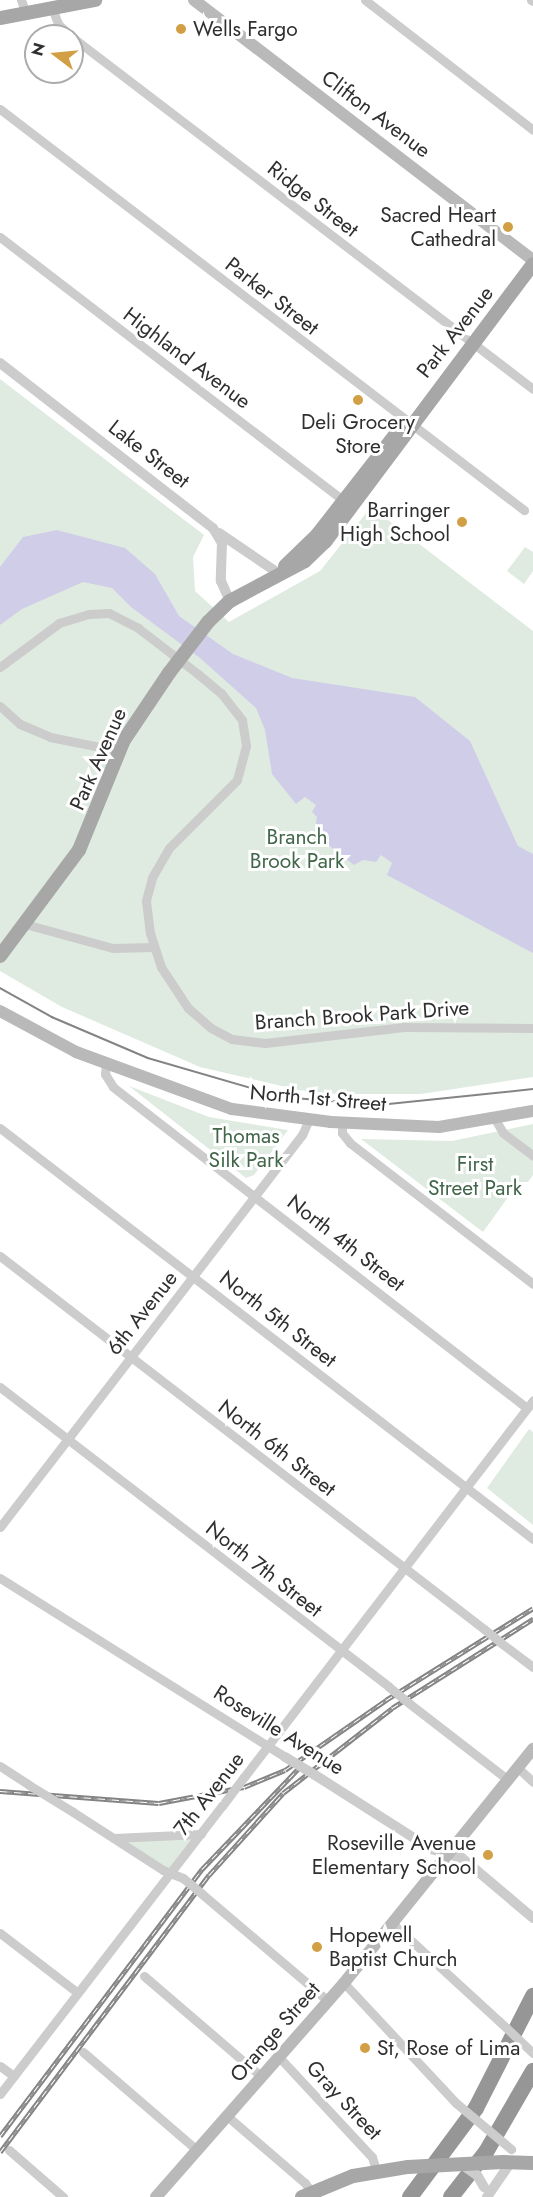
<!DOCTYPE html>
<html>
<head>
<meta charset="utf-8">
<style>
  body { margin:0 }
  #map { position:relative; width:533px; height:2197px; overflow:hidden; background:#fff; font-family:Jost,sans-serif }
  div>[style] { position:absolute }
  .green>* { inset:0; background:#dfebe1 }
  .water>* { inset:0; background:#d0cde8 }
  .minor>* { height:9px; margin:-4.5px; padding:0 4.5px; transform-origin:4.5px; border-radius:4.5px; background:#ccc }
  .tertiary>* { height:10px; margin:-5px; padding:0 5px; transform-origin:5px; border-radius:5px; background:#ccc }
  .secondary>* { height:12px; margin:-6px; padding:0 6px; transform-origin:6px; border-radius:6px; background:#b9b9b9 }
  .primary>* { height:14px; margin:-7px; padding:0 7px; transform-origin:7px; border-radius:7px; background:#a7a7a7 }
  .motorway>* { height:16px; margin:-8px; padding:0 8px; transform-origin:8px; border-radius:8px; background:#969696 }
  .tram>* { height:1.5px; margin:-0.75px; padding:0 0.75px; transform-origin:0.75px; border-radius:0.75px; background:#848484 }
  .rail>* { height:4.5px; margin-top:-2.25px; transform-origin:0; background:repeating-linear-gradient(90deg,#fff 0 7px,#848484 0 14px); box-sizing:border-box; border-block:2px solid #848484 }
  .minor-bridge>* { height:9px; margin:-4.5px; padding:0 4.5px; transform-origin:4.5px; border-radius:4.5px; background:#ccc }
  .tertiary-bridge>* { height:10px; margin:-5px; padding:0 5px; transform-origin:5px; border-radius:5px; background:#ccc }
  .primary-bridge>* { height:14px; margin:-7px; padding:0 7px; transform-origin:7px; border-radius:7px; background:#a7a7a7 }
  .dots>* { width:16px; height:16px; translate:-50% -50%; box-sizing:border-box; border:3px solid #fff; border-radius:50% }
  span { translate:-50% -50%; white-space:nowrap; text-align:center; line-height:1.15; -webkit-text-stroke:6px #fff; paint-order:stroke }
  .poi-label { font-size:21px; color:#2f2f2f }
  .left { translate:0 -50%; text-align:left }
  .right { translate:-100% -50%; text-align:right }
  .street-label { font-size:21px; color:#2f2f2f }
  .park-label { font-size:21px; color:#41664a }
  .north { position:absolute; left:24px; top:24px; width:60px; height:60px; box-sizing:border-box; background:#fff; border:2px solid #acacac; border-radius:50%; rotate:286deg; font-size:16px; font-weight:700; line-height:24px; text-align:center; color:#2f2f2f }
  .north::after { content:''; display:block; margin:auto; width:21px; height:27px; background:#d29f45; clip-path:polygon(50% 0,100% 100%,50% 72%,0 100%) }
</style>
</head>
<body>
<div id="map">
  <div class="green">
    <i style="clip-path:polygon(0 379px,204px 535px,193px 557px,195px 591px,229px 622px,320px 571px,371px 507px,533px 631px,533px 1077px,421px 1094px,335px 1094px,299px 1090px,200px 1067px,62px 1007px,0 971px)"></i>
    <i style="clip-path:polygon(525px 547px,533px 552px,533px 571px,524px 584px,507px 571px)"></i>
    <i style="clip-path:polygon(129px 1086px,209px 1117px,288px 1130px,254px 1175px,246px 1178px)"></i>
    <i style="clip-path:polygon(533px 1124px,533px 1175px,525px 1186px,519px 1182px,483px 1232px,361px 1139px,452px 1141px)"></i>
    <i style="clip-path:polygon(529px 1429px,533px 1432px,533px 1525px,487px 1488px)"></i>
    <i style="clip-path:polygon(194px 1838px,168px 1871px,123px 1841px)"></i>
  </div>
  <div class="water">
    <i style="clip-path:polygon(57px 530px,125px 548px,155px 574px,179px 616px,233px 654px,292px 678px,415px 697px,470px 741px,518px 846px,533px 854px,533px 953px,387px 875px,392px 863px,381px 855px,376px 862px,363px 860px,354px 865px,314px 834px,317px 817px,312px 812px,316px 805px,305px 797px,296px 804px,272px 774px,265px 730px,256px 708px,200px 658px,131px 607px,112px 588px,83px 582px,22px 609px,0 625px,0 567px,23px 537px)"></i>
  </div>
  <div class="minor">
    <i style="left:21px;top:0;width:14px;rotate:69deg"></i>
    <i style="left:365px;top:0;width:212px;rotate:37.7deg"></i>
    <i style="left:531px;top:0;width:2px;rotate:27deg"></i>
    <i style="left:52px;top:8px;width:17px;rotate:69deg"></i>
    <i style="left:58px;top:24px;width:18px;rotate:43deg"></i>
    <i style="left:72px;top:37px;width:580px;rotate:37.36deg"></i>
    <i style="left:0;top:109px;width:660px;rotate:37.43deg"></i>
    <i style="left:0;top:237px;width:439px;rotate:37.5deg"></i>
    <i style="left:0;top:667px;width:74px;rotate:-36.7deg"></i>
    <i style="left:59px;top:623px;width:31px;rotate:-17deg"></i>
    <i style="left:89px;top:614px;width:20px;rotate:-3deg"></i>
    <i style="left:109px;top:613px;width:33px;rotate:27deg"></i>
    <i style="left:138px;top:628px;width:76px;rotate:37.5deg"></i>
    <i style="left:198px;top:674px;width:30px;rotate:40deg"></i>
    <i style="left:221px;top:693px;width:34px;rotate:52deg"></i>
    <i style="left:242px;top:720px;width:26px;rotate:81deg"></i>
    <i style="left:246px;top:746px;width:35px;rotate:105deg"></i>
    <i style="left:237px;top:780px;width:96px;rotate:135deg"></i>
    <i style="left:169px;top:848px;width:34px;rotate:120deg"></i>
    <i style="left:152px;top:878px;width:24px;rotate:105deg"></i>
    <i style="left:146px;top:901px;width:32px;rotate:83deg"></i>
    <i style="left:150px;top:933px;width:36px;rotate:72deg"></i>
    <i style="left:161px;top:967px;width:49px;rotate:56.6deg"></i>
    <i style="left:188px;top:1008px;width:30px;rotate:41deg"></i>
    <i style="left:211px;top:1028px;width:24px;rotate:28deg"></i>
    <i style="left:232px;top:1039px;width:33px;rotate:7deg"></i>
    <i style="left:265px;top:1043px;width:140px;rotate:-6.6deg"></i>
    <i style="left:404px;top:1027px;width:129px;rotate:0.4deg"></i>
    <i style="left:0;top:706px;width:27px;rotate:42deg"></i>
    <i style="left:20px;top:724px;width:33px;rotate:23deg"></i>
    <i style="left:50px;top:737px;width:71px;rotate:11.3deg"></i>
    <i style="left:25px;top:924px;width:91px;rotate:15.3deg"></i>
    <i style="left:113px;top:948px;width:40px;rotate:-1.4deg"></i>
    <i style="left:106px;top:1064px;width:10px;rotate:96deg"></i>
    <i style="left:105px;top:1074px;width:15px;rotate:58deg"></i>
    <i style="left:113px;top:1087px;width:524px;rotate:37.79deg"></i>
    <i style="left:495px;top:1119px;width:16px;rotate:60deg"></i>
    <i style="left:503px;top:1133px;width:38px;rotate:37deg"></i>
    <i style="left:342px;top:1122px;width:11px;rotate:90deg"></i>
    <i style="left:342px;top:1133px;width:13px;rotate:51deg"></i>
    <i style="left:350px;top:1143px;width:231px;rotate:37.6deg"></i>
    <i style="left:0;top:1128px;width:673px;rotate:37.64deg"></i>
    <i style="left:0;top:1256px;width:611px;rotate:37.62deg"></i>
    <i style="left:0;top:1387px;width:491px;rotate:37.6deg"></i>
    <i style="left:0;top:1527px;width:495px;rotate:-52.4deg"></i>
    <i style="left:302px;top:1135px;width:17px;rotate:-66deg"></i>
    <i style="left:0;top:1578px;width:337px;rotate:32.1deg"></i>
    <i style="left:501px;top:1643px;width:40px;rotate:37deg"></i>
    <i style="left:410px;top:1704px;width:123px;rotate:37.7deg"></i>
    <i style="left:0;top:1766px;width:35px;rotate:33deg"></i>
    <i style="left:517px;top:1767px;width:22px;rotate:43deg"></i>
    <i style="left:244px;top:1777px;width:475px;rotate:-52.5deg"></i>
    <i style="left:73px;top:1812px;width:107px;rotate:32.8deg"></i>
    <i style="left:163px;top:1870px;width:22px;rotate:22deg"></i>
    <i style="left:114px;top:1838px;width:87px;rotate:-2.6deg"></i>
    <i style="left:202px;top:1894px;width:165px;rotate:40.3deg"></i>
    <i style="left:392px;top:1923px;width:145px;rotate:42.5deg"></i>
    <i style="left:0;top:1933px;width:98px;rotate:37.6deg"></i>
    <i style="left:144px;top:1976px;width:155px;rotate:40.6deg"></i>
    <i style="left:344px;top:1983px;width:164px;rotate:47deg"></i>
    <i style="left:83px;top:2052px;width:150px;rotate:40.7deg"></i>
    <i style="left:279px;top:2057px;width:137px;rotate:47.1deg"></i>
    <i style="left:372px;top:2157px;width:14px;rotate:73deg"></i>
    <i style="left:0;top:2066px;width:17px;rotate:36deg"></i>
    <i style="left:0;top:2094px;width:364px;rotate:-52.4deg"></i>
    <i style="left:227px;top:2116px;width:103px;rotate:40.7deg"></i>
    <i style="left:305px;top:2183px;width:12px;rotate:55deg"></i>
    <i style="left:9px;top:2150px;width:72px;rotate:41deg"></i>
  </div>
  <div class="tertiary">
    <i style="left:0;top:363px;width:269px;rotate:37.8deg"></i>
    <i style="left:213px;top:528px;width:17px;rotate:59deg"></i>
    <i style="left:222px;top:543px;width:38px;rotate:92deg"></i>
    <i style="left:221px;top:581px;width:22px;rotate:66deg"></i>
    <i style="left:219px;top:533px;width:71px;rotate:34.1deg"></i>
    <i style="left:315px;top:1775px;width:138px;rotate:32.5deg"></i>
    <i style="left:431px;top:1849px;width:32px;rotate:16deg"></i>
    <i style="left:462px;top:1858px;width:93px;rotate:40.2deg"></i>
    <i style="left:487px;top:2197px;width:42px;rotate:-55.6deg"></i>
  </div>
  <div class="secondary">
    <i style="left:194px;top:0;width:427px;rotate:37.5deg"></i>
    <i style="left:0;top:1011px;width:86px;rotate:28.3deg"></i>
    <i style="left:76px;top:1052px;width:166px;rotate:20.1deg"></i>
    <i style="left:232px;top:1109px;width:100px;rotate:7.5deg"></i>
    <i style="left:331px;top:1122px;width:108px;rotate:2.7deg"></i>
    <i style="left:439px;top:1127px;width:95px;rotate:-9.7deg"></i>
    <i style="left:156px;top:2197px;width:285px;rotate:-48.7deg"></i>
    <i style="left:344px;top:1983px;width:301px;rotate:-51.1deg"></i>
  </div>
  <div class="primary">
    <i style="left:0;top:18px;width:97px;rotate:-10.7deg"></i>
    <i style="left:285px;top:566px;width:45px;rotate:-44.1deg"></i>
    <i style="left:317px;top:535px;width:128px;rotate:-52deg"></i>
    <i style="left:396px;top:434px;width:17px;rotate:-33deg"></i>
    <i style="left:208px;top:622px;width:30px;rotate:-44deg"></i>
    <i style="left:230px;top:601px;width:85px;rotate:-28.1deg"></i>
    <i style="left:305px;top:561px;width:28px;rotate:-44deg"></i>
    <i style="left:325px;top:542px;width:347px;rotate:-53.2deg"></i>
    <i style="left:0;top:956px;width:132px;rotate:-53.3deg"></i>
    <i style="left:79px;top:850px;width:119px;rotate:-67.8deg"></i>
    <i style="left:124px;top:740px;width:81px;rotate:-56.1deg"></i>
    <i style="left:503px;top:2162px;width:30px;rotate:2deg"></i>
    <i style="left:302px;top:2197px;width:55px;rotate:-22.4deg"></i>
    <i style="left:353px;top:2176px;width:56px;rotate:-9.3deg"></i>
  </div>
  <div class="motorway">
    <i style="left:410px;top:2197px;width:111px;rotate:-53.4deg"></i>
    <i style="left:476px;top:2108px;width:126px;rotate:-63deg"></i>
    <i style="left:451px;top:2197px;width:57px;rotate:-52.1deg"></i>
    <i style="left:486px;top:2152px;width:94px;rotate:-59.9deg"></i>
  </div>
  <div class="tram">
    <i style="left:0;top:988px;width:60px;rotate:29.1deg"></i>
    <i style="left:52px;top:1017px;width:104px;rotate:23.1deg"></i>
    <i style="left:148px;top:1058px;width:140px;rotate:16.2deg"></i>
    <i style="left:282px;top:1097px;width:97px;rotate:4.7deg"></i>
    <i style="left:379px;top:1105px;width:155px;rotate:-5.9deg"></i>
  </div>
  <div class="rail">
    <i style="left:0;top:1791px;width:159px;rotate:4.3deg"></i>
    <i style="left:159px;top:1803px;width:86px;rotate:-10.7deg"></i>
    <i style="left:244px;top:1787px;width:44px;rotate:-22.5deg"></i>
    <i style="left:285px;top:1770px;width:123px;rotate:-34.7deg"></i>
    <i style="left:386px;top:1700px;width:173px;rotate:-32deg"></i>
    <i style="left:0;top:2136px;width:335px;rotate:-52.9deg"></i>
    <i style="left:202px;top:1869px;width:139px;rotate:-46.2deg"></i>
    <i style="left:0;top:2152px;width:347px;rotate:-53deg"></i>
    <i style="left:209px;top:1875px;width:110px;rotate:-47.9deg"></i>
    <i style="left:283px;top:1793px;width:138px;rotate:-37.9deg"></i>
    <i style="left:392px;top:1708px;width:167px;rotate:-32.3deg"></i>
  </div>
  <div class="minor-bridge">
    <i style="left:484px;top:1629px;width:22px;rotate:39deg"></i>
    <i style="left:389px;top:1687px;width:27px;rotate:39deg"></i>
    <i style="left:29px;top:1785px;width:52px;rotate:31.5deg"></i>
    <i style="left:222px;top:1806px;width:36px;rotate:-53deg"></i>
    <i style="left:183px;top:1878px;width:25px;rotate:40deg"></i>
    <i style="left:499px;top:2021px;width:47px;rotate:43.3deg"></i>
    <i style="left:456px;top:2103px;width:72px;rotate:39.9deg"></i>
  </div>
  <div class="tertiary-bridge">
    <i style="left:285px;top:1757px;width:35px;rotate:31deg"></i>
    <i style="left:461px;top:2164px;width:19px;rotate:35deg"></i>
    <i style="left:477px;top:2175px;width:14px;rotate:60deg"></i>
  </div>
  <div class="primary-bridge">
    <i style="left:169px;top:673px;width:64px;rotate:-52.6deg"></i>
    <i style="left:408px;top:2167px;width:95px;rotate:-3deg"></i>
  </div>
  <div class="dots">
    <i style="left:181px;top:29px;background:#d29f45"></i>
    <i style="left:508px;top:227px;background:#d29f45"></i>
    <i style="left:358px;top:400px;background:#d29f45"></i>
    <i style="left:462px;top:522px;background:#d29f45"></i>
    <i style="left:488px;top:1855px;background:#d29f45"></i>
    <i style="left:317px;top:1947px;background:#d29f45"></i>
    <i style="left:365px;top:2048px;background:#d29f45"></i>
  </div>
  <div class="poi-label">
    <span class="left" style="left:193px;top:29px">Wells Fargo</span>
    <span class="right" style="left:496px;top:227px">Sacred Heart<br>Cathedral</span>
    <span style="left:358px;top:434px">Deli Grocery<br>Store</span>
    <span class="right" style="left:450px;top:522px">Barringer<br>High School</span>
    <span class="right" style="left:476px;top:1855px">Roseville Avenue<br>Elementary School</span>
    <span class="left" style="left:329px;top:1947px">Hopewell<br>Baptist Church</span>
    <span class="left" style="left:377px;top:2048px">St, Rose of Lima</span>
  </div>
  <div class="street-label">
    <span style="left:376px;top:114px;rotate:37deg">Clifton Avenue</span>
    <span style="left:313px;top:199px;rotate:38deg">Ridge Street</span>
    <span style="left:272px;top:296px;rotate:38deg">Parker Street</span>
    <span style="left:455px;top:332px;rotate:-52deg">Park Avenue</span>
    <span style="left:187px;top:358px;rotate:37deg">Highland Avenue</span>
    <span style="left:149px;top:454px;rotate:38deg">Lake Street</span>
    <span style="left:98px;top:759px;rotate:-66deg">Park Avenue</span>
    <span style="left:362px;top:1015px;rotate:-4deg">Branch Brook Park Drive</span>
    <span style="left:318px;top:1098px;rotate:5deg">North 1st Street</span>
    <span style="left:346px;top:1243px;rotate:38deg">North 4th Street</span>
    <span style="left:142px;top:1313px;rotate:-52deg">6th Avenue</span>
    <span style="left:278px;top:1319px;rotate:38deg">North 5th Street</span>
    <span style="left:277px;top:1448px;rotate:38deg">North 6th Street</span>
    <span style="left:264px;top:1569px;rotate:38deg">North 7th Street</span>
    <span style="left:279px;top:1730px;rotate:32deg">Roseville Avenue</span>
    <span style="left:209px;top:1794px;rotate:-52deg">7th Avenue</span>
    <span style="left:275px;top:2032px;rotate:-49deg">Orange Street</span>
    <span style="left:344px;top:2100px;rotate:47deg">Gray Street</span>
  </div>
  <div class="park-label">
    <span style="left:297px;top:849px">Branch<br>Brook Park</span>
    <span style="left:246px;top:1148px">Thomas<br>Silk Park</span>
    <span style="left:475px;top:1176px">First<br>Street Park</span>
  </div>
  <div class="north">N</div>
</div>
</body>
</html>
